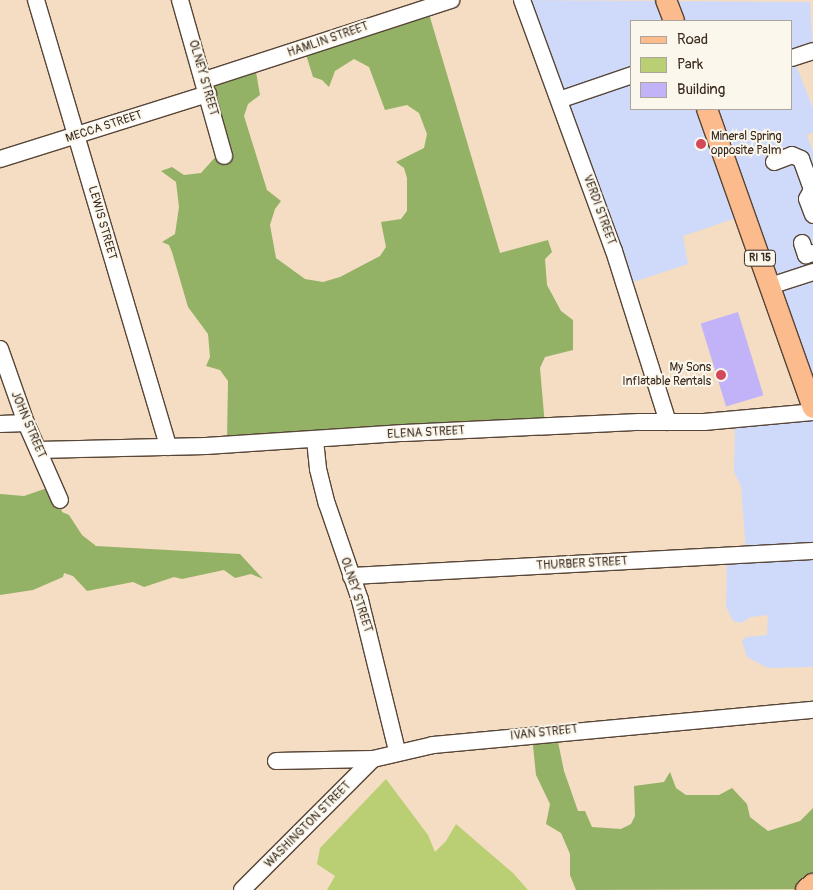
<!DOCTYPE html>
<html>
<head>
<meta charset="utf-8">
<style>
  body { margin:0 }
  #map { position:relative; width:813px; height:890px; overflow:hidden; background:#f4ddc2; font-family:Pangolin,sans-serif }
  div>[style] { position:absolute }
  .built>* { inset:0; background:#cfdafa }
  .green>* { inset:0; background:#bacf74 }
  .forest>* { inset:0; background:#93b266 }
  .building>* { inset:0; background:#c2b3f8; transform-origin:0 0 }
  .roads { filter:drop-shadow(1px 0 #574537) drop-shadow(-1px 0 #574537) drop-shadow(0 1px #574537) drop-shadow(0 -1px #574537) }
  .minor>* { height:16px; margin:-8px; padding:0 8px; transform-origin:8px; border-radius:8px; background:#fff }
  .major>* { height:20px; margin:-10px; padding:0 10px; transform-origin:10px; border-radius:10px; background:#fbbb8c }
  .highway>* { height:22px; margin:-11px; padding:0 11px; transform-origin:11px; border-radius:11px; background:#fbbb8c }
  .dots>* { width:14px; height:14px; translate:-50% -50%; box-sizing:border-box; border:2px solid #fbf7ec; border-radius:50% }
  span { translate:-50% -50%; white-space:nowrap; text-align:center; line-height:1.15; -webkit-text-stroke:4px #fbf7ec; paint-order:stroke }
  .shield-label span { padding:1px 4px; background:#fbf7ec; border:1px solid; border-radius:4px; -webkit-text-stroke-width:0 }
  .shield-label { font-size:11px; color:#3b2a1e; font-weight:700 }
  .street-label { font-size:12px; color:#3b2a1e }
  .poi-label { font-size:12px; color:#3b2a1e }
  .left { translate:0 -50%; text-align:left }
  .right { translate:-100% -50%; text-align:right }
  .legend { position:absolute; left:630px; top:20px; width:162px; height:90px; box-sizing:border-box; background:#fbf7ec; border:1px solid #aea59a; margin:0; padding:6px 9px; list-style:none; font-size:15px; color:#3b2a1e }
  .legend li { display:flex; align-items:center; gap:10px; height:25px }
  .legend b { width:25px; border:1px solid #aea59a }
</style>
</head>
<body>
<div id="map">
  <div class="built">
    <i style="clip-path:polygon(evenodd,518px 0,810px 2px,813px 51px,794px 60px,813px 108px,813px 132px,807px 135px,813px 152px,813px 667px,768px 668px,747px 657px,742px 641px,746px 637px,767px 635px,768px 615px,751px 617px,741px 623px,733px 621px,726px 607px,727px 556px,746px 552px,741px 486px,734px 472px,735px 423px,810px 420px,739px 217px,683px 236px,688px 264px,621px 286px,518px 0,632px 21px,792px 21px,792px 109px,632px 109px,632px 21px)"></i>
  </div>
  <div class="green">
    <i style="clip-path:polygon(386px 779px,428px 835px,435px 852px,446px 841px,456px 824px,513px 873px,528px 890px,327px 890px,335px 876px,317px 864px,320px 848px)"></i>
  </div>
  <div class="forest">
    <i style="clip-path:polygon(427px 7px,500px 253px,548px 240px,552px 252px,545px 259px,547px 285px,561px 311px,573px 320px,573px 350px,545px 357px,540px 368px,545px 426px,227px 442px,228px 381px,220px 370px,206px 366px,210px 357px,208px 334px,188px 307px,172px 252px,169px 245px,162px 242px,175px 234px,179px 207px,176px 182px,161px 171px,172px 167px,184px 175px,201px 173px,219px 153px,202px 81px,255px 66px,260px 95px,248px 104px,244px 116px,267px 190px,281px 201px,275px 209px,270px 225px,276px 258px,305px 279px,323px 282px,340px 277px,380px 256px,386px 247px,381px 222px,401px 219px,407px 211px,407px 178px,404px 168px,396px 162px,424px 148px,427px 134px,419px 113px,407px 105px,385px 110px,369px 67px,354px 59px,335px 71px,329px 87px,322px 80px,313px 77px,304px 48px)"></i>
    <i style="clip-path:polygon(50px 487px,60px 500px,62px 512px,69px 515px,82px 535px,96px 546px,240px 554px,263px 579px,251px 574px,235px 578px,224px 570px,182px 579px,174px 577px,144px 587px,133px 582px,87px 591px,73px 576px,64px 573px,63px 577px,33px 590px,0 595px,0 494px,24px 496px)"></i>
    <i style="clip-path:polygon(556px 732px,564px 771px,578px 811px,585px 811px,592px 827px,621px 829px,631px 824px,635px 816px,634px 786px,664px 782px,670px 772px,676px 788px,686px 795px,719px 795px,732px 788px,747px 804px,750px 817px,768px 831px,800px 821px,813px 808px,813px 889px,576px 890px,570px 875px,570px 854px,561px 833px,546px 824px,550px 804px,536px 775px,532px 736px)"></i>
  </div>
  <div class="building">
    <i style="left:738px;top:312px;width:87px;height:39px;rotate:73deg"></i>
  </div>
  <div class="roads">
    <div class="minor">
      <i style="left:36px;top:0;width:466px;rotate:73.5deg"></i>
      <i style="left:180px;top:0;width:162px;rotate:74.2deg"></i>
      <i style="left:522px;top:0;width:267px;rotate:69.9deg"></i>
      <i style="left:614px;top:251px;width:179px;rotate:72.5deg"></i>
      <i style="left:792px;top:58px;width:22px;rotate:-18deg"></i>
      <i style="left:205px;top:80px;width:259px;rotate:-18deg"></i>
      <i style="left:559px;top:100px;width:77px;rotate:-18.9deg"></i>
      <i style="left:0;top:159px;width:218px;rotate:-17.4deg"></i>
      <i style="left:774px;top:162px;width:19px;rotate:-21deg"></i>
      <i style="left:792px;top:155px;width:10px;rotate:24deg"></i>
      <i style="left:801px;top:159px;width:33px;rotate:70deg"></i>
      <i style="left:812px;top:190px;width:10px;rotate:119deg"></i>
      <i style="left:807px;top:199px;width:17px;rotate:69deg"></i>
      <i style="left:802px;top:243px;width:13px;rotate:72deg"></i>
      <i style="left:806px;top:255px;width:7px;rotate:-16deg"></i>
      <i style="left:770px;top:286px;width:45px;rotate:-18deg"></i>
      <i style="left:0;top:349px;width:78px;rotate:70.6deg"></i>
      <i style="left:26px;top:423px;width:84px;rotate:66.2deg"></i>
      <i style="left:0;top:424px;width:26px;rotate:-2deg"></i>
      <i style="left:315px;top:440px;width:29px;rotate:84deg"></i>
      <i style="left:318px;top:469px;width:36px;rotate:76deg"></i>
      <i style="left:327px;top:504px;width:102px;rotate:71deg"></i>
      <i style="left:360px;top:600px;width:155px;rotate:76.2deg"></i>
      <i style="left:38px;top:450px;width:168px;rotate:-1.4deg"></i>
      <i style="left:206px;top:446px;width:198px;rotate:-3.8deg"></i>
      <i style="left:404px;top:433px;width:236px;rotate:-2.7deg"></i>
      <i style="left:640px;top:422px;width:64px"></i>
      <i style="left:704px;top:422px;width:109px;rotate:-5.2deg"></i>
      <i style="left:351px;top:576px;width:463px;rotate:-3.1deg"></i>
      <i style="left:276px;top:761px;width:97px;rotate:-1.2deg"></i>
      <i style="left:373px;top:759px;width:62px;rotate:-13.1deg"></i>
      <i style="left:433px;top:745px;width:382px;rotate:-5.3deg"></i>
      <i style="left:242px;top:890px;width:185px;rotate:-45deg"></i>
    </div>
    <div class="major">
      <i style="left:666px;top:0;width:22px;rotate:69deg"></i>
      <i style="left:707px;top:109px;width:317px;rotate:70.5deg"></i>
    </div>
    <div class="highway">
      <i style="left:807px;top:890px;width:8px;rotate:-40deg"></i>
    </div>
  </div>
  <div class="dots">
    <i style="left:701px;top:144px;background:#d1495b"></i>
    <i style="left:721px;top:375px;background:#d1495b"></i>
  </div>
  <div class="shield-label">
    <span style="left:760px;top:258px">RI 15</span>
  </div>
  <div class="street-label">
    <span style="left:328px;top:40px;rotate:-19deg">HAMLIN STREET</span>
    <span style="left:203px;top:78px;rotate:74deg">OLNEY STREET</span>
    <span style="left:104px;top:127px;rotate:-18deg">MECCA STREET</span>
    <span style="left:599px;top:210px;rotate:70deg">VERDI STREET</span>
    <span style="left:102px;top:223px;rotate:74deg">LEWIS STREET</span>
    <span style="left:28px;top:425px;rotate:67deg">JOHN STREET</span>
    <span style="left:426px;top:433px;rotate:-3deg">ELENA STREET</span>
    <span style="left:582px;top:564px;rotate:-3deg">THURBER STREET</span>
    <span style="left:356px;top:595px;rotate:72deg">OLNEY STREET</span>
    <span style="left:544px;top:733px;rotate:-6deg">IVAN STREET</span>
    <span style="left:308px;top:825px;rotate:-45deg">WASHINGTON STREET</span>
  </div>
  <div class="poi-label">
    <span class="left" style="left:711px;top:144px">Mineral Spring<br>opposite Palm</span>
    <span class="right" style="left:711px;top:375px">My Sons<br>Inflatable Rentals</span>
  </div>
  <ul class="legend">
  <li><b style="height:6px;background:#fbbb8c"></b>Road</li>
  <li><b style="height:14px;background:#bacf74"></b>Park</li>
  <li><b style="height:14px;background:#c2b3f8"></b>Building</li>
  </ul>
</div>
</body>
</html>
